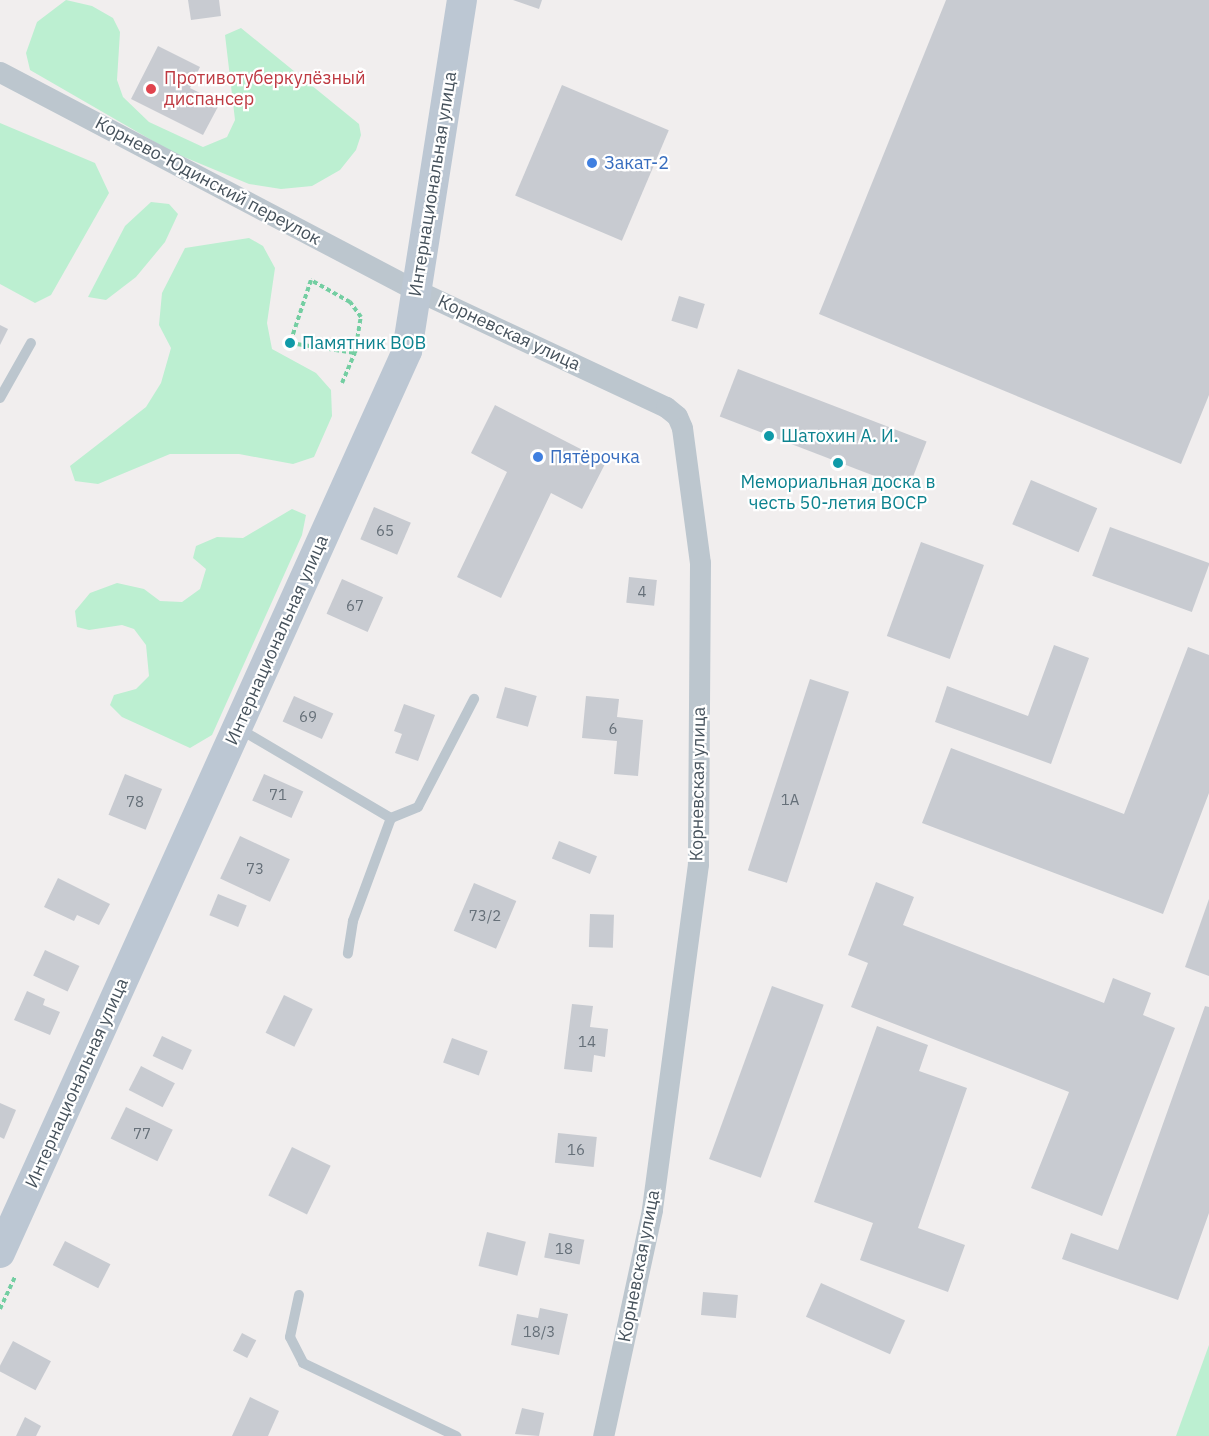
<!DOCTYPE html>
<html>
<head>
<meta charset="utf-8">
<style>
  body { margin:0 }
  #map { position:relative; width:1209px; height:1436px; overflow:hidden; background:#f1eeee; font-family:"IBM Plex Sans",sans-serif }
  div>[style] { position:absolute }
  .green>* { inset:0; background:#bcefd1 }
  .building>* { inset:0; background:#c8cbd1; transform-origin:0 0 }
  .path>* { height:4px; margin-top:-2px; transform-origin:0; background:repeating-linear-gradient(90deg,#74cea2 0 4.5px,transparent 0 7.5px) }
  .lane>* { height:10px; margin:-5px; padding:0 5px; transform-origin:5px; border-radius:5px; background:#bcc6ce }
  .street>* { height:21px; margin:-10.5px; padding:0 10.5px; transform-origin:10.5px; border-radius:10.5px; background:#bcc6ce }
  .secondary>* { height:30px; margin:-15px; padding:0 15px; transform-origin:15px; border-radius:15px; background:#bcc7d3 }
  .dots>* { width:16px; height:16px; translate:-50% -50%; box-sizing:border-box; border:3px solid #fff; border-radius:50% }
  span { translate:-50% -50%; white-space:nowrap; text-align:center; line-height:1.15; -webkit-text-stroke:4.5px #fff; paint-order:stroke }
  .number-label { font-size:15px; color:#667079 }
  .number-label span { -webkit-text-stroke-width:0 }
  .health-label { font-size:18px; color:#be3a42 }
  .left { translate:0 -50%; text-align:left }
  .shop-label { font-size:18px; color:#366cbe }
  .street-label { font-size:18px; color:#46525c }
  .culture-label { font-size:18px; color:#0d838f }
</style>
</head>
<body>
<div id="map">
  <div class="green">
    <i style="clip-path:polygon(66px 0,92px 6px,113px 18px,120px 32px,117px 80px,123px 97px,149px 122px,203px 147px,227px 137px,235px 120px,225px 35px,241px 28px,359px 124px,361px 135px,356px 150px,340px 170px,312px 186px,281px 189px,249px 184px,172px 152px,30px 70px,26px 53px,37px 22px)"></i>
    <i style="clip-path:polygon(0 123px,95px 163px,109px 193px,51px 295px,35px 303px,0 284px)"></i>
    <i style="clip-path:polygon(151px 202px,169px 204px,178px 214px,165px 242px,136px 277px,106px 300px,88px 297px,125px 226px)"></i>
    <i style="clip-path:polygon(249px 238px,263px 246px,275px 268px,267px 323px,272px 349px,316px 373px,331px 390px,332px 416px,314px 457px,293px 464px,239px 454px,170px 454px,98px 484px,75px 481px,70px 466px,146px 407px,161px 383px,171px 348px,159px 325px,162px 293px,185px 248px)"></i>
    <i style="clip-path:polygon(292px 509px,306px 515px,302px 535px,212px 735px,190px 748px,122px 717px,110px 705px,114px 695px,136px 689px,149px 676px,146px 645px,134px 629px,122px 625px,89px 630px,77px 627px,75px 611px,90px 593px,117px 583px,144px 589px,160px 601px,182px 602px,200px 589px,206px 569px,193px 558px,196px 546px,217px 537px,243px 538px)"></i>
    <i style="clip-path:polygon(1209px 1345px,1209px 1436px,1176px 1436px)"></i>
  </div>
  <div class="building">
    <i style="clip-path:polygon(188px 0,219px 0,221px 16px,191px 20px)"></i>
    <i style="clip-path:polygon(513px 0,542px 0,539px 9px)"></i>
    <i style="clip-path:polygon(946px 0,1209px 0,1209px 395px,1181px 464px,819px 314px)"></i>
    <i style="clip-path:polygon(158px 46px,200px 67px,190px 88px,220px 103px,203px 135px,131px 99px)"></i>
    <i style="left:562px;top:85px;width:116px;height:120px;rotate:23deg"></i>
    <i style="left:679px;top:296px;width:27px;height:26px;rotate:17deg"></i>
    <i style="clip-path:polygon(0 325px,8px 329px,0 345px)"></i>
    <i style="left:738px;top:369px;width:202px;height:51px;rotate:21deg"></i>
    <i style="clip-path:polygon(495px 405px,606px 462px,582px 509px,551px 493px,501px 598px,457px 577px,507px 472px,471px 453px)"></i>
    <i style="left:1031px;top:480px;width:72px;height:48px;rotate:23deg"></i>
    <i style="left:374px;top:507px;width:40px;height:35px;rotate:23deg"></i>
    <i style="left:1110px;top:527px;width:106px;height:52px;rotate:20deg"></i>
    <i style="left:921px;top:542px;width:67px;height:100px;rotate:20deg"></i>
    <i style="left:629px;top:577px;width:28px;height:26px;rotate:6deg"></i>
    <i style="left:342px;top:579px;width:45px;height:38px;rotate:24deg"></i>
    <i style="clip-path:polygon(1054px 645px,1089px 658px,1051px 764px,935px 722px,947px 686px,1028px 716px)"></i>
    <i style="clip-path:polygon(1188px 647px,1209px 655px,1209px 793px,1163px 914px,922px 823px,951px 748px,1124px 814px)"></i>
    <i style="left:810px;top:679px;width:41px;height:201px;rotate:18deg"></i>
    <i style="left:505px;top:687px;width:33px;height:32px;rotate:16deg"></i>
    <i style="left:294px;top:696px;width:43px;height:28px;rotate:24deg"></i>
    <i style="clip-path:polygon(586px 696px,619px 699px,617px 717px,643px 720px,638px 776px,614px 774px,617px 741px,582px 738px)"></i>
    <i style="clip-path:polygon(404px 704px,435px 715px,418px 761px,395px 753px,402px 734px,394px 731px)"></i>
    <i style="left:125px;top:774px;width:40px;height:44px;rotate:22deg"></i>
    <i style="left:264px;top:774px;width:43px;height:29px;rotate:24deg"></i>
    <i style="left:240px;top:836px;width:55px;height:47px;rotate:25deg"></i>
    <i style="left:559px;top:841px;width:41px;height:19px;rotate:22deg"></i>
    <i style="clip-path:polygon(58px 878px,110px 904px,99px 925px,77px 915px,74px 921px,44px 907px)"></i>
    <i style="clip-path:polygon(876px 882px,914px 897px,903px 925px,1104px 1003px,1113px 978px,1151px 993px,1143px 1015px,1175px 1028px,1102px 1216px,1031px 1188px,1069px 1092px,851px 1007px,868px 963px,848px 955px)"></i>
    <i style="left:474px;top:883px;width:46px;height:52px;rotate:23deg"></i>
    <i style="left:218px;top:894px;width:31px;height:23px;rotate:22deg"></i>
    <i style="clip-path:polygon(1209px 899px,1209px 976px,1185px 967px)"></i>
    <i style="left:590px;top:914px;width:24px;height:33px;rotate:2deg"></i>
    <i style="left:45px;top:950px;width:38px;height:28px;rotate:25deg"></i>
    <i style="left:772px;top:986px;width:55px;height:184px;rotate:20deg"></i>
    <i style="clip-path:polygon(27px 991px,45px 999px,43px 1005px,60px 1012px,50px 1035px,14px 1020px)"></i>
    <i style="left:284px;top:995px;width:32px;height:42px;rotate:26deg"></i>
    <i style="clip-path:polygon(572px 1004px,593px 1006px,590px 1027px,608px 1029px,605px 1057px,594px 1055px,592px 1072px,564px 1069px)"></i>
    <i style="clip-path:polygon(1205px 1006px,1209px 1007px,1209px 1213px,1178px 1300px,1062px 1259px,1071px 1233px,1118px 1250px)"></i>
    <i style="clip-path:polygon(877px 1026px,928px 1045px,919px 1071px,967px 1088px,918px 1228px,965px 1245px,948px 1292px,860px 1260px,873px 1223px,814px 1202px)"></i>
    <i style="left:162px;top:1036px;width:33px;height:22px;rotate:25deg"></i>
    <i style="left:452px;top:1038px;width:38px;height:26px;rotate:20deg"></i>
    <i style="left:141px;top:1066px;width:38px;height:27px;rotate:27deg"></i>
    <i style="clip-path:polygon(0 1103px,16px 1110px,4px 1139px,0 1137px)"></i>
    <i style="left:126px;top:1107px;width:52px;height:35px;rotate:26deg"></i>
    <i style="left:558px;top:1133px;width:39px;height:30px;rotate:6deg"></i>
    <i style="left:292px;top:1147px;width:43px;height:54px;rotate:26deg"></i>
    <i style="left:487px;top:1232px;width:40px;height:35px;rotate:14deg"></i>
    <i style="left:549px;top:1233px;width:36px;height:25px;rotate:11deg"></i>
    <i style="left:65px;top:1241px;width:51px;height:27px;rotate:27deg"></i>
    <i style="left:821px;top:1283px;width:92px;height:37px;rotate:24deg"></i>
    <i style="left:703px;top:1292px;width:35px;height:23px;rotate:5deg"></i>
    <i style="clip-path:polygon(540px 1308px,568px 1314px,559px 1355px,511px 1345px,517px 1314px,538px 1318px)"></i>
    <i style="left:242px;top:1333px;width:16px;height:20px;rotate:27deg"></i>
    <i style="left:13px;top:1341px;width:43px;height:33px;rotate:28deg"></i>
    <i style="clip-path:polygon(250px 1397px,279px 1411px,268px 1436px,232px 1436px)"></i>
    <i style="clip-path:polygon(522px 1408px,544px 1413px,539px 1436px,515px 1434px)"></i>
    <i style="clip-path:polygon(25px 1417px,41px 1426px,36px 1436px,16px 1436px)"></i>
  </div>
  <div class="path">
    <i style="left:342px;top:383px;width:33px;rotate:-67deg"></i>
    <i style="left:355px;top:353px;width:36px;rotate:-81deg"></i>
    <i style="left:361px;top:317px;width:19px;rotate:-126deg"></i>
    <i style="left:350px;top:302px;width:45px;rotate:-150.6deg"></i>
    <i style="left:311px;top:280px;width:66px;rotate:108.4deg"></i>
    <i style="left:290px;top:343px;width:66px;rotate:8.7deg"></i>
    <i style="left:0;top:1309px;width:35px;rotate:-65deg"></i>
  </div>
  <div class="lane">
    <i style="left:0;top:398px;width:63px;rotate:-60.6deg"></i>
    <i style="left:238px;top:728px;width:178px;rotate:30.5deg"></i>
    <i style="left:391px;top:818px;width:110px;rotate:110.3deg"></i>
    <i style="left:353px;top:921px;width:33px;rotate:99deg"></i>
    <i style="left:391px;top:818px;width:29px;rotate:-22deg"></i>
    <i style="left:418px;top:807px;width:122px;rotate:-62.6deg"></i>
    <i style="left:299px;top:1295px;width:43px;rotate:102.1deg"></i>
    <i style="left:290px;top:1337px;width:29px;rotate:63deg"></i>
    <i style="left:303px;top:1363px;width:170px;rotate:25.5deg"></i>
  </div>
  <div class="street">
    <i style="left:0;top:72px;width:470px;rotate:27.7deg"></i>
    <i style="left:416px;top:290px;width:276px;rotate:25.1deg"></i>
    <i style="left:666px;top:407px;width:14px;rotate:39deg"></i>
    <i style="left:677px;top:416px;width:13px;rotate:67deg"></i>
    <i style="left:682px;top:428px;width:136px;rotate:82.4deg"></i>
    <i style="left:700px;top:563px;width:301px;rotate:90.4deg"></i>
    <i style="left:698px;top:864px;width:349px;rotate:97.6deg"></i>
    <i style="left:652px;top:1210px;width:231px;rotate:102.2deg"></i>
  </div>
  <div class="secondary">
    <i style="left:0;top:1253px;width:990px;rotate:-65.71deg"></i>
    <i style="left:407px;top:351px;width:355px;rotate:-81.1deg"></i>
  </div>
  <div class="dots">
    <i style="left:151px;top:89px;background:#e0444e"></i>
    <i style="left:592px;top:163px;background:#3f7fe0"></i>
    <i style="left:290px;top:343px;background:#0f9aa8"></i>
    <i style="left:769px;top:436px;background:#0f9aa8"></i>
    <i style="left:538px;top:457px;background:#3f7fe0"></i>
    <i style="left:838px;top:463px;background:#0f9aa8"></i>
  </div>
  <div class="number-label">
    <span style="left:385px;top:531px">65</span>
    <span style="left:642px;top:592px">4</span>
    <span style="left:355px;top:606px">67</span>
    <span style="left:308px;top:717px">69</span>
    <span style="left:613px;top:729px">6</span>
    <span style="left:278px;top:795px">71</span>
    <span style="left:790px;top:800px">1А</span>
    <span style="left:135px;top:802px">78</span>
    <span style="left:255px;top:869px">73</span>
    <span style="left:485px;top:916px">73/2</span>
    <span style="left:587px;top:1042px">14</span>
    <span style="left:142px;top:1134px">77</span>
    <span style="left:576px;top:1150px">16</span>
    <span style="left:564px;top:1249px">18</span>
    <span style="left:539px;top:1332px">18/3</span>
  </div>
  <div class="health-label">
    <span class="left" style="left:164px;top:89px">Противотуберкулёзный<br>диспансер</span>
  </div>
  <div class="shop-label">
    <span class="left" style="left:604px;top:163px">Закат-2</span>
    <span class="left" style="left:550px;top:457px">Пятёрочка</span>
  </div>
  <div class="street-label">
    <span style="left:208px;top:181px;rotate:28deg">Корнево-Юдинский переулок</span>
    <span style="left:433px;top:184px;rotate:-81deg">Интернациональная улица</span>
    <span style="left:509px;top:333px;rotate:25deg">Корневская улица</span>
    <span style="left:277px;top:640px;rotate:-66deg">Интернациональная улица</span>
    <span style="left:698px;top:784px;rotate:-89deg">Корневская улица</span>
    <span style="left:77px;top:1083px;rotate:-66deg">Интернациональная улица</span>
    <span style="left:639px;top:1266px;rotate:-79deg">Корневская улица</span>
  </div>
  <div class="culture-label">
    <span class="left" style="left:302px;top:343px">Памятник ВОВ</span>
    <span class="left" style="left:781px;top:436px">Шатохин А. И.</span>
    <span style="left:838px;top:493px">Мемориальная доска в<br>честь 50-летия ВОСР</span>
  </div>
</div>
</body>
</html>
